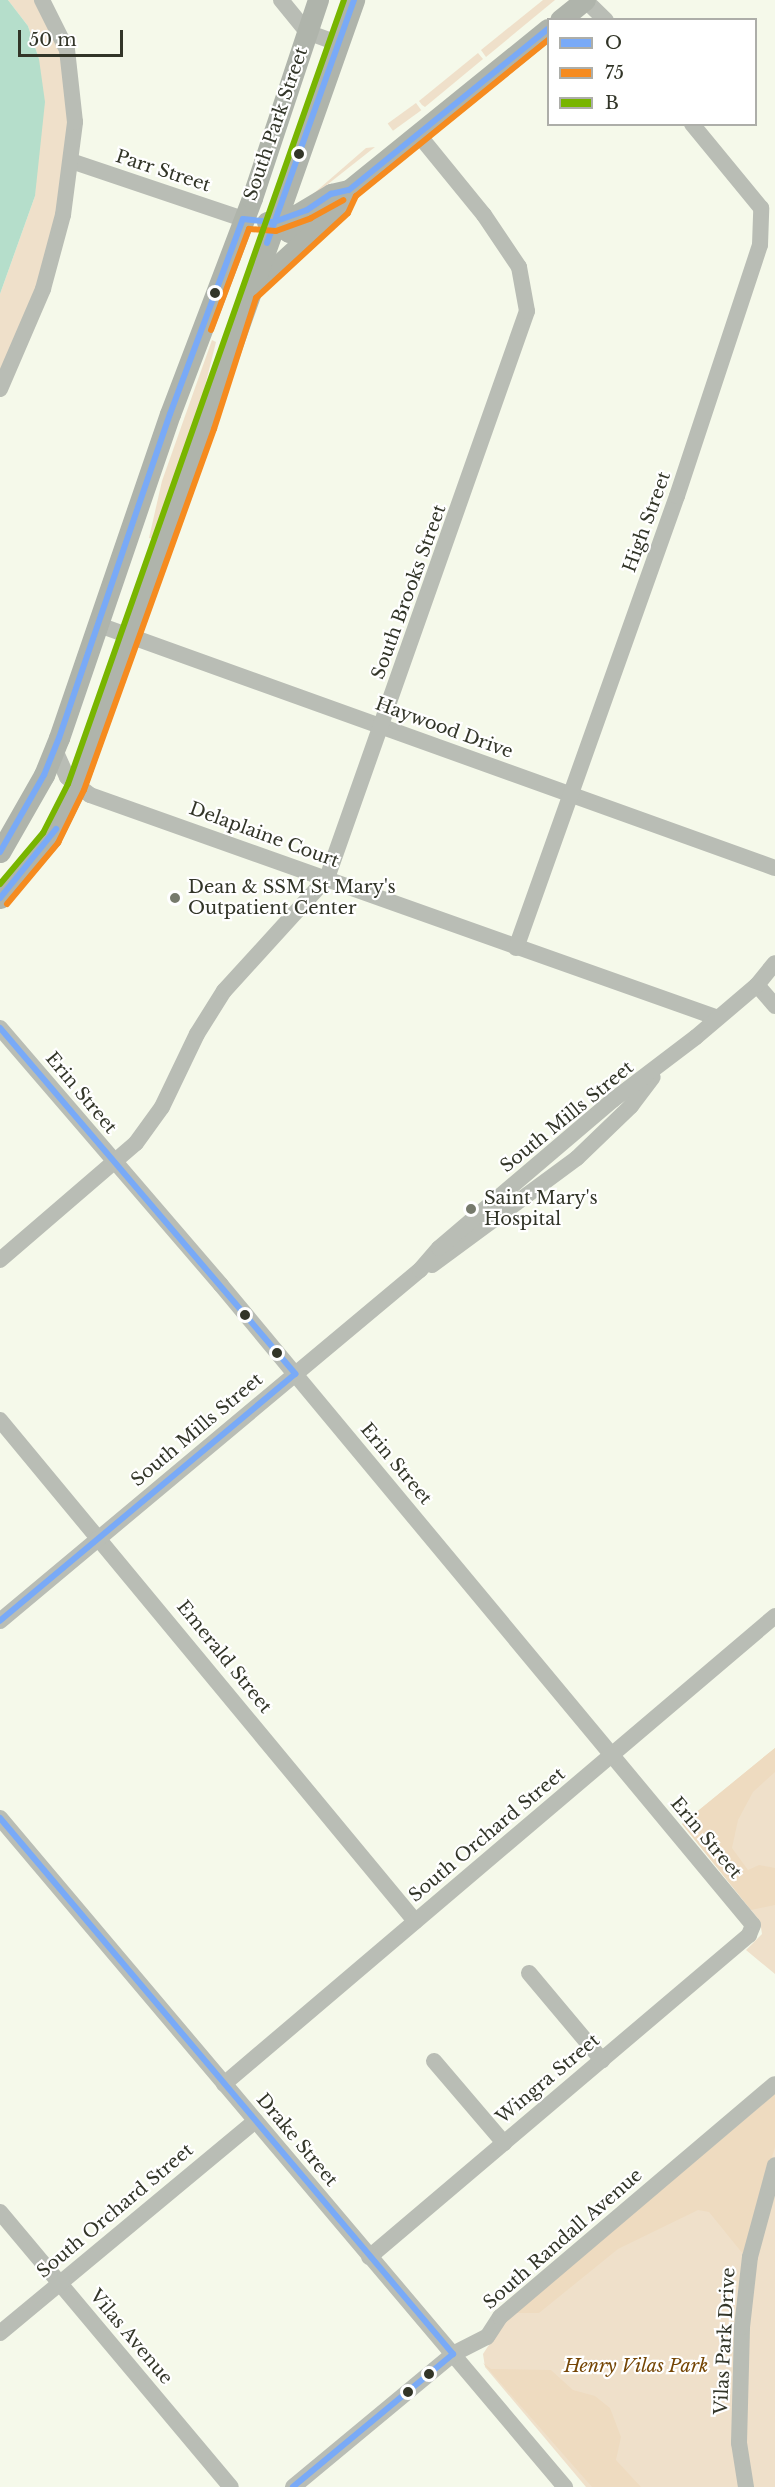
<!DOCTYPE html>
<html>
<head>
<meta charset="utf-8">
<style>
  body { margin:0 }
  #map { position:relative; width:775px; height:2487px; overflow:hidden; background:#f5f9ea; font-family:"Libre Baskerville",serif }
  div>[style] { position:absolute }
  .green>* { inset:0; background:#efe0ca; transform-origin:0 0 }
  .forest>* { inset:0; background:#eedbc0 }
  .water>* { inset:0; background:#b5decb }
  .minor>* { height:16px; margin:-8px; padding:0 8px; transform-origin:8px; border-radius:8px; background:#b9bdb5 }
  .major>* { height:21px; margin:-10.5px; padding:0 10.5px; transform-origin:10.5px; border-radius:10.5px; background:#afb4ab }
  .bus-1>* { height:6px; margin:-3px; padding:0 3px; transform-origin:3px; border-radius:3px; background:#79aaf7 }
  .bus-2>* { height:6px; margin:-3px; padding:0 3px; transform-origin:3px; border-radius:3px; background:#f68b1f }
  .bus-3>* { height:6px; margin:-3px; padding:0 3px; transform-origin:3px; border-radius:3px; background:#78b500 }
  .dots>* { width:16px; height:16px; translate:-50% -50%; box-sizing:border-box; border:3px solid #fff; border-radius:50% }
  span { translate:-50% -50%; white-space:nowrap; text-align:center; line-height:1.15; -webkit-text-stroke:4.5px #fff; paint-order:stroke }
  .street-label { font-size:18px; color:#323528 }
  .poi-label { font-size:18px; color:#323528 }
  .left { translate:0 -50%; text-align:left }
  .park-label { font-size:18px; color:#754605; font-style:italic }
  .legend { position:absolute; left:547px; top:18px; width:210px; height:108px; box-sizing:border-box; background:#fff; border:2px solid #adaea9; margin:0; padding:8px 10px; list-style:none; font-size:18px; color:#323528 }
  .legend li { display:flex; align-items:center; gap:12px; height:30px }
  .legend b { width:30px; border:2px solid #adaea9 }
  .scale { position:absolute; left:18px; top:30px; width:105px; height:27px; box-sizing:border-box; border:3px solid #323528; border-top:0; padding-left:8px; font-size:18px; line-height:21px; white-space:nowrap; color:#323528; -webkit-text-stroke:4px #fff; paint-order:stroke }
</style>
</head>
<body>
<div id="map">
  <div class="green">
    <i style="clip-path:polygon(8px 0,42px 0,72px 71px,63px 215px,0 389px,0 294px,35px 196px,39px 59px,28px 26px)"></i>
    <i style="clip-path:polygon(543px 0,555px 0,486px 57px,481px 50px)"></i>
    <i style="clip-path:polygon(478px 53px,483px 59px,425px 107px,422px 105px,419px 101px)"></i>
    <i style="left:416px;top:103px;width:9px;height:35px;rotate:54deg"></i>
    <i style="clip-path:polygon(375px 147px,318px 192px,313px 194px,366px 148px)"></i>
    <i style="clip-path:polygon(212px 340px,216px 342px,202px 398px,153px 539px,149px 538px,162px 481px)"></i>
    <i style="clip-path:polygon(775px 1748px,775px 1974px,746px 1950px,762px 1934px,760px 1921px,682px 1824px)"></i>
    <i style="clip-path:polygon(775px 2094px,775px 2487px,586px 2487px,485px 2367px,483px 2354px,502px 2325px)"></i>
  </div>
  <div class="forest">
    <i style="clip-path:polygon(775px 1748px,775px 1772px,753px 1792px,738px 1820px,732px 1848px,748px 1870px,759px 1865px,775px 1868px,775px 1905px,751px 1910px,682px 1824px)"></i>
    <i style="clip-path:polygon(775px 2094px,775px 2147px,743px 2254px,709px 2212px,698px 2210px,618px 2249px,539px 2313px,515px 2313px)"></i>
    <i style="clip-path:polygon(483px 2363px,491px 2369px,551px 2370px,573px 2390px,595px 2396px,610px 2408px,621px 2437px,616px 2460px,641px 2487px,592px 2487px)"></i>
  </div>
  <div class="water">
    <i style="clip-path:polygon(0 0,8px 0,28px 26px,39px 59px,45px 102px,35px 196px,0 294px)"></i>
  </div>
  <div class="minor">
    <i style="left:281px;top:0;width:41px;rotate:50.9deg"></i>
    <i style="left:307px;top:32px;width:33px;rotate:20deg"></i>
    <i style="left:585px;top:0;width:29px;rotate:44deg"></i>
    <i style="left:71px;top:161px;width:182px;rotate:18.6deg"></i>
    <i style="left:0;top:389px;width:109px;rotate:-66.7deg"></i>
    <i style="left:43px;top:289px;width:77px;rotate:-74.9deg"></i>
    <i style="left:63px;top:215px;width:94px;rotate:-82.6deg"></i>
    <i style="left:75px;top:122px;width:72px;rotate:-96.3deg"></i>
    <i style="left:67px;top:50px;width:56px;rotate:-116.6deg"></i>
    <i style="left:99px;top:625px;width:718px;rotate:19.77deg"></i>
    <i style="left:55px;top:750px;width:30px;rotate:66deg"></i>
    <i style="left:67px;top:777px;width:29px;rotate:38deg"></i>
    <i style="left:90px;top:795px;width:666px;rotate:19.55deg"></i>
    <i style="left:516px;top:948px;width:480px;rotate:-70.4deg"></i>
    <i style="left:677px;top:496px;width:264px;rotate:-71.7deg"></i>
    <i style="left:760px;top:245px;width:37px;rotate:-88deg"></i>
    <i style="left:761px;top:208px;width:109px;rotate:-129.4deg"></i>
    <i style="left:757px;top:985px;width:28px;rotate:49deg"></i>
    <i style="left:0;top:1028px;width:339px;rotate:49.3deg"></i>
    <i style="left:221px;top:1285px;width:832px;rotate:50.26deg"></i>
    <i style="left:753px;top:1925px;width:11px;rotate:112deg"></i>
    <i style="left:749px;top:1935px;width:498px;rotate:139.7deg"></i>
    <i style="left:0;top:1260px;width:179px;rotate:-40.7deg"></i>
    <i style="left:136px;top:1143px;width:44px;rotate:-54.2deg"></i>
    <i style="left:162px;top:1107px;width:81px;rotate:-64.4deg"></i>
    <i style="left:197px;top:1034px;width:51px;rotate:-57.9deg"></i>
    <i style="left:224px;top:991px;width:153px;rotate:-47.7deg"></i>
    <i style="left:327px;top:878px;width:601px;rotate:-70.57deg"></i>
    <i style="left:527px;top:311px;width:45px;rotate:-100.3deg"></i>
    <i style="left:519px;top:267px;width:63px;rotate:-123.9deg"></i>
    <i style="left:484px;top:215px;width:104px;rotate:-129.2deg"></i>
    <i style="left:432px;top:1265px;width:180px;rotate:-36.4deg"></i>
    <i style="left:577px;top:1158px;width:75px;rotate:-43.9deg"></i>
    <i style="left:631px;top:1106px;width:36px;rotate:-53deg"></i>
    <i style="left:0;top:1420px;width:651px;rotate:50.36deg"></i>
    <i style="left:0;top:1621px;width:547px;rotate:-39.89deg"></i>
    <i style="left:420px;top:1270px;width:29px;rotate:-49deg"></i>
    <i style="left:439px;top:1248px;width:228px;rotate:-40.4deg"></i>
    <i style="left:613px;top:1100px;width:104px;rotate:-37.2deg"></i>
    <i style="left:696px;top:1037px;width:80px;rotate:-40.4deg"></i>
    <i style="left:757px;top:985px;width:28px;rotate:-51deg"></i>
    <i style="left:0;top:1818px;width:876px;rotate:49.82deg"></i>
    <i style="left:529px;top:1973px;width:114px;rotate:50deg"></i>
    <i style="left:434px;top:2061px;width:108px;rotate:49.5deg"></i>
    <i style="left:224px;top:2084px;width:723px;rotate:-40.34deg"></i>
    <i style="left:0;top:2212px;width:359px;rotate:50deg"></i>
    <i style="left:0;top:2333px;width:332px;rotate:-39.7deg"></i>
    <i style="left:293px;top:2487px;width:208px;rotate:-39.7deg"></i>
    <i style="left:453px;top:2354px;width:38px;rotate:-27deg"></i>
    <i style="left:487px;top:2337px;width:24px;rotate:-57deg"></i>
    <i style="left:500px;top:2317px;width:360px;rotate:-40.3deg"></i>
    <i style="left:746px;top:2487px;width:45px;rotate:-99deg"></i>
    <i style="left:739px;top:2443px;width:116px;rotate:-88.5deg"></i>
    <i style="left:742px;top:2327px;width:70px;rotate:-83.5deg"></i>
    <i style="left:750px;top:2257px;width:95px;rotate:-74.8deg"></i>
  </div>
  <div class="major">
    <i style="left:560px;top:20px;width:32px;rotate:-39deg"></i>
    <i style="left:267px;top:222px;width:30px;rotate:-14deg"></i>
    <i style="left:296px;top:215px;width:41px;rotate:-31deg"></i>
    <i style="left:331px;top:194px;width:18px;rotate:-13deg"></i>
    <i style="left:274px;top:222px;width:18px;rotate:34deg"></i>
    <i style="left:289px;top:232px;width:8px"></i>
    <i style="left:297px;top:232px;width:42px;rotate:-26.6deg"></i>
    <i style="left:335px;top:213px;width:27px;rotate:-59deg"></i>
    <i style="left:349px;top:190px;width:256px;rotate:-39deg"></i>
    <i style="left:253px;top:288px;width:89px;rotate:-42.3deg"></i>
    <i style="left:0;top:852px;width:89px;rotate:-60.3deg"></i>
    <i style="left:44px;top:775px;width:40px;rotate:-68deg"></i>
    <i style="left:59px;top:738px;width:342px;rotate:-71.1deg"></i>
    <i style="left:170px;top:414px;width:231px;rotate:-69.2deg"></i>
    <i style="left:252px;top:198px;width:209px;rotate:-71.6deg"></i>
    <i style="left:0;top:898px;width:79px;rotate:-49.6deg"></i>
    <i style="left:51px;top:838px;width:57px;rotate:-63.9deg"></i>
    <i style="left:76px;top:787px;width:835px;rotate:-70.54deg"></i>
  </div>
  <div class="bus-1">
    <i style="left:267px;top:243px;width:258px;rotate:-70.3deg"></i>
    <i style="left:0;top:852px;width:89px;rotate:-60.3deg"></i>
    <i style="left:44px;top:775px;width:40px;rotate:-68deg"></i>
    <i style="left:59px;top:738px;width:342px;rotate:-71.1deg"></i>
    <i style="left:170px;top:414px;width:208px;rotate:-69.5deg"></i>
    <i style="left:243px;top:219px;width:31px;rotate:6deg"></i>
    <i style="left:274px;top:222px;width:35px;rotate:-20deg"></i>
    <i style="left:307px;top:210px;width:29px;rotate:-34deg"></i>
    <i style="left:331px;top:194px;width:18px;rotate:-13deg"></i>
    <i style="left:349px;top:190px;width:256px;rotate:-39deg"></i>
    <i style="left:0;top:898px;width:89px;rotate:-50.9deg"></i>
    <i style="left:0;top:1028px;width:455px;rotate:49.5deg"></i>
    <i style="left:295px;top:1374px;width:385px;rotate:140.1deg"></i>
    <i style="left:0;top:1818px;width:702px;rotate:49.8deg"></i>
    <i style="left:453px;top:2354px;width:208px;rotate:140.3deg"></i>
  </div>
  <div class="bus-2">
    <i style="left:211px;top:330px;width:108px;rotate:-69.4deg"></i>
    <i style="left:249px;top:229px;width:27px;rotate:4deg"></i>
    <i style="left:276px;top:231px;width:37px;rotate:-20deg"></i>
    <i style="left:311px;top:218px;width:37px;rotate:-29deg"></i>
    <i style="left:7px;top:904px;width:80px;rotate:-50.1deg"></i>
    <i style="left:58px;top:843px;width:59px;rotate:-63.9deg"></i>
    <i style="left:84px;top:790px;width:384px;rotate:-70.2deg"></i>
    <i style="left:214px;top:429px;width:138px;rotate:-72.2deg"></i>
    <i style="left:256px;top:298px;width:125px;rotate:-42.7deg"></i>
    <i style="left:348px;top:213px;width:19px;rotate:-65deg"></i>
    <i style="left:356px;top:196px;width:247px;rotate:-39.1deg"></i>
  </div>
  <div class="bus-3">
    <i style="left:0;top:884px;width:67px;rotate:-49.9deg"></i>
    <i style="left:43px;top:833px;width:55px;rotate:-63deg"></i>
    <i style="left:68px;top:784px;width:831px;rotate:-70.61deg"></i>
  </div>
  <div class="dots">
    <i style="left:299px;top:154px;background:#323528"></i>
    <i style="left:215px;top:293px;background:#323528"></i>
    <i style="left:175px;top:898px;background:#767a6c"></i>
    <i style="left:471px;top:1209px;background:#767a6c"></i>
    <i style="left:245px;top:1315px;background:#323528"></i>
    <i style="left:277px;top:1353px;background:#323528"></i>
    <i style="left:429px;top:2374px;background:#323528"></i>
    <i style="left:408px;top:2392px;background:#323528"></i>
  </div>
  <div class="street-label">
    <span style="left:276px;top:124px;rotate:-71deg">South Park Street</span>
    <span style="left:163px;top:171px;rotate:18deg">Parr Street</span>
    <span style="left:647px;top:522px;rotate:-70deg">High Street</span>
    <span style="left:409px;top:592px;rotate:-70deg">South Brooks Street</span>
    <span style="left:444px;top:728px;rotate:20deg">Haywood Drive</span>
    <span style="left:264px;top:835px;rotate:20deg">Delaplaine Court</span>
    <span style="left:81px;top:1093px;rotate:50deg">Erin Street</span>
    <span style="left:567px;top:1117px;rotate:-39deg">South Mills Street</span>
    <span style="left:197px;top:1430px;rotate:-40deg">South Mills Street</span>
    <span style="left:396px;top:1464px;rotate:50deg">Erin Street</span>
    <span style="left:224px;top:1657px;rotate:51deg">Emerald Street</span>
    <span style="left:487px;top:1835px;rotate:-40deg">South Orchard Street</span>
    <span style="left:706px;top:1838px;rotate:50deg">Erin Street</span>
    <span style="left:548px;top:2079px;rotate:-40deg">Wingra Street</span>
    <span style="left:297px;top:2140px;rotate:50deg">Drake Street</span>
    <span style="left:115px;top:2211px;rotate:-40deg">South Orchard Street</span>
    <span style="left:563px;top:2239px;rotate:-41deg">South Randall Avenue</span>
    <span style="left:131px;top:2337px;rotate:50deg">Vilas Avenue</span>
    <span style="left:725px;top:2341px;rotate:-87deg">Vilas Park Drive</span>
  </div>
  <div class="poi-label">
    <span class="left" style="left:188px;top:898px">Dean &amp; SSM St Mary's<br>Outpatient Center</span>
    <span class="left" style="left:484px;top:1209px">Saint Mary's<br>Hospital</span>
  </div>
  <div class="park-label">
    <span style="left:636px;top:2366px">Henry Vilas Park</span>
  </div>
  <ul class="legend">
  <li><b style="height:8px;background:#79aaf7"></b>O</li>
  <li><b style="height:8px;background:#f68b1f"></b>75</li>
  <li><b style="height:8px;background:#78b500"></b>B</li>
  </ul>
  <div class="scale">50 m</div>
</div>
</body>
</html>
